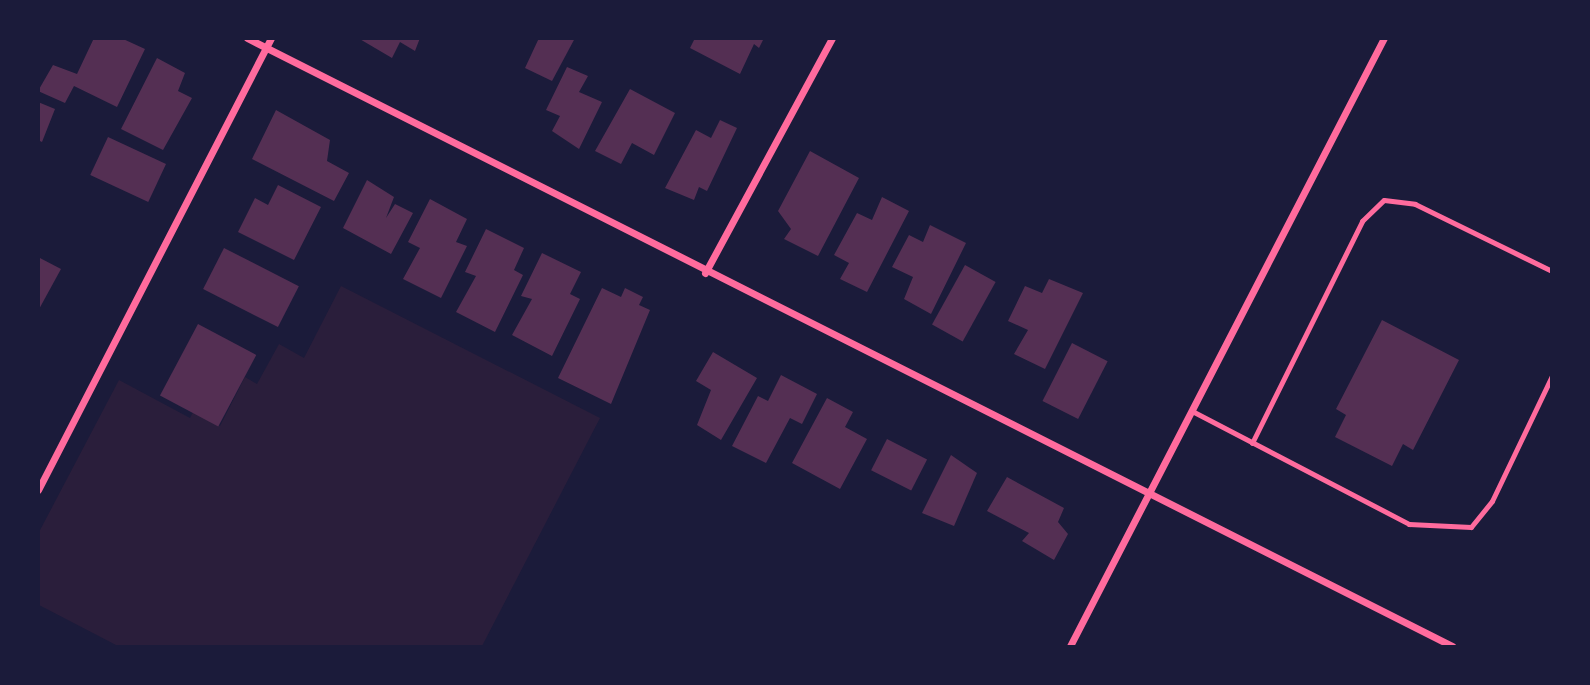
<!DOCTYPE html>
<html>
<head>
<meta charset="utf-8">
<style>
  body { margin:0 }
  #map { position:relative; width:1590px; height:685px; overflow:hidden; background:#1b1b3a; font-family:Barlow,sans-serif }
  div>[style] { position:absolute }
  .green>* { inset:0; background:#2a1e3b }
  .building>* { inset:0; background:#542f53; transform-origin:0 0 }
  .service>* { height:5px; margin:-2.5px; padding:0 2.5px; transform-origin:2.5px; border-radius:2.5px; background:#ff6b9d }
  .minor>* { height:7px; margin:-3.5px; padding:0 3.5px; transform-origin:3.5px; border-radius:3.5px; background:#ff6b9d }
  span { translate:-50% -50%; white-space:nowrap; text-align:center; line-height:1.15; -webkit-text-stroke:7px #1b1b3a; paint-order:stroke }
  .frame { position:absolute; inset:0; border:40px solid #1b1b3a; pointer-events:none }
</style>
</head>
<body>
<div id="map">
  <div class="green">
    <i style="clip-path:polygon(341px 286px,600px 418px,482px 646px,118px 646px,39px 605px,38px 534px,119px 380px,190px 418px,193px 412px,220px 426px,245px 377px,257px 384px,279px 344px,304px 358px)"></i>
  </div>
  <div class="building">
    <i style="clip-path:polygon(94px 38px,121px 38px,145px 49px,117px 107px,74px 86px,65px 103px,38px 91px,53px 65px,77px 74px)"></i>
    <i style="clip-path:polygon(358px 38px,420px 38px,415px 51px,400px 42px,392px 58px)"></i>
    <i style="clip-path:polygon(539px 38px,575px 38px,552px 81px,525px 68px)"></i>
    <i style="clip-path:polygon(695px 38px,764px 38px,759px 48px,754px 44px,740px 74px,690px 48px)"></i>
    <i style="clip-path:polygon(157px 58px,185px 73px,178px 91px,192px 98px,163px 150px,121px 129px)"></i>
    <i style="clip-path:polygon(567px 67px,588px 76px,579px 92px,602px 102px,579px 149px,552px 131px,560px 116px,546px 110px)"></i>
    <i style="clip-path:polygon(630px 89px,675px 113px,654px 155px,632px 143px,621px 164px,595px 151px)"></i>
    <i style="clip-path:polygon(38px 102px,55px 109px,42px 142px,38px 140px)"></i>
    <i style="clip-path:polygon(276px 110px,330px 140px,327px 161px,349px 173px,334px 201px,252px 159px)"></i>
    <i style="clip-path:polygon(720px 120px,737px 128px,707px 191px,699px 187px,694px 200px,665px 188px,696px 130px,711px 138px)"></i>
    <i style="left:108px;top:137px;width:64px;height:42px;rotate:25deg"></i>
    <i style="clip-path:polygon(810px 151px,859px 178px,818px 256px,784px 239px,791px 229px,778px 211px)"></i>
    <i style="clip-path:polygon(367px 180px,394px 197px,386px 218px,395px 204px,413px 213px,391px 254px,343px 228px)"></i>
    <i style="clip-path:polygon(278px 185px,321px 207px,294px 260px,238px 232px,255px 198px,268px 205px)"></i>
    <i style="clip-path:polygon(882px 197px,909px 211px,867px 292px,840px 279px,849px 263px,834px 255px,857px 213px,872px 220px)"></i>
    <i style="clip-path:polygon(430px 199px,467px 219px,456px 242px,467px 246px,441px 298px,403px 279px,420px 248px,408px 242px)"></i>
    <i style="clip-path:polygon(930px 225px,966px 243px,931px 314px,904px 299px,913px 277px,892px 267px,909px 235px,923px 242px)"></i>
    <i style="clip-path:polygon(486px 229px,524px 248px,514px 270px,523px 275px,495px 332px,456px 312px,476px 276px,465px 272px)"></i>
    <i style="left:224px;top:248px;width:84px;height:46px;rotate:27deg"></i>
    <i style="clip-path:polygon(542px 253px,581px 272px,570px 294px,580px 299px,552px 356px,512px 335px,532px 299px,521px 296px)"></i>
    <i style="clip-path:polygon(38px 257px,61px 269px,38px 311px)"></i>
    <i style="left:965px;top:265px;width:35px;height:68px;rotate:29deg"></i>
    <i style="clip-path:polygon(1049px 279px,1083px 293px,1045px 369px,1014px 354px,1028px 330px,1008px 321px,1025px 286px,1042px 293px)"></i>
    <i style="clip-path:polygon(602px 288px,621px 297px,625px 288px,643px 297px,639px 305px,650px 310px,611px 404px,558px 378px)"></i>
    <i style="clip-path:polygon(1382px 320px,1459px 360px,1413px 450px,1403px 444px,1392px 466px,1335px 437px,1346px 415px,1336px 409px)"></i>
    <i style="left:198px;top:324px;width:66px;height:81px;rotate:28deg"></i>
    <i style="left:1072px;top:343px;width:40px;height:65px;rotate:27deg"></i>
    <i style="clip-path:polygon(713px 352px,757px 378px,721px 440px,697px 425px,711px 390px,696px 381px)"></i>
    <i style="clip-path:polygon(781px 375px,817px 394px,802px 424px,790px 418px,766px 463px,732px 446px,758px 396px,768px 401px)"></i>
    <i style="clip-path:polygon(827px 398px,853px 412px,845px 427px,867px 439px,840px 489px,792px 463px)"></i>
    <i style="left:887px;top:439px;width:45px;height:35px;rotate:27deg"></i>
    <i style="clip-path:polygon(951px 455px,977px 473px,954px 526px,922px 513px)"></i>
    <i style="clip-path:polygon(1007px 477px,1064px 508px,1058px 522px,1068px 534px,1054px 560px,1022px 541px,1029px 533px,987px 511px)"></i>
  </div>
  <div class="service">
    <i style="left:1192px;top:411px;width:245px;rotate:27.5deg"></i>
    <i style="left:1409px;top:524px;width:62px;rotate:2.8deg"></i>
    <i style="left:1471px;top:527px;width:33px;rotate:-51deg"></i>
    <i style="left:1492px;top:501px;width:139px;rotate:-64.4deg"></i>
    <i style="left:1252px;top:443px;width:248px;rotate:-63.6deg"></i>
    <i style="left:1362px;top:221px;width:30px;rotate:-44deg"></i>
    <i style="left:1384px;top:200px;width:31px;rotate:7deg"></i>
    <i style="left:1415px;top:204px;width:153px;rotate:26.1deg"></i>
  </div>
  <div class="minor">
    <i style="left:247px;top:38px;width:1350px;rotate:26.77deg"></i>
    <i style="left:705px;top:273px;width:267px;rotate:-61.6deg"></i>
    <i style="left:38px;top:490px;width:509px;rotate:-62.73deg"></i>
    <i style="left:1070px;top:646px;width:684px;rotate:-62.69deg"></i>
  </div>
  <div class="frame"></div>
</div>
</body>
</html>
